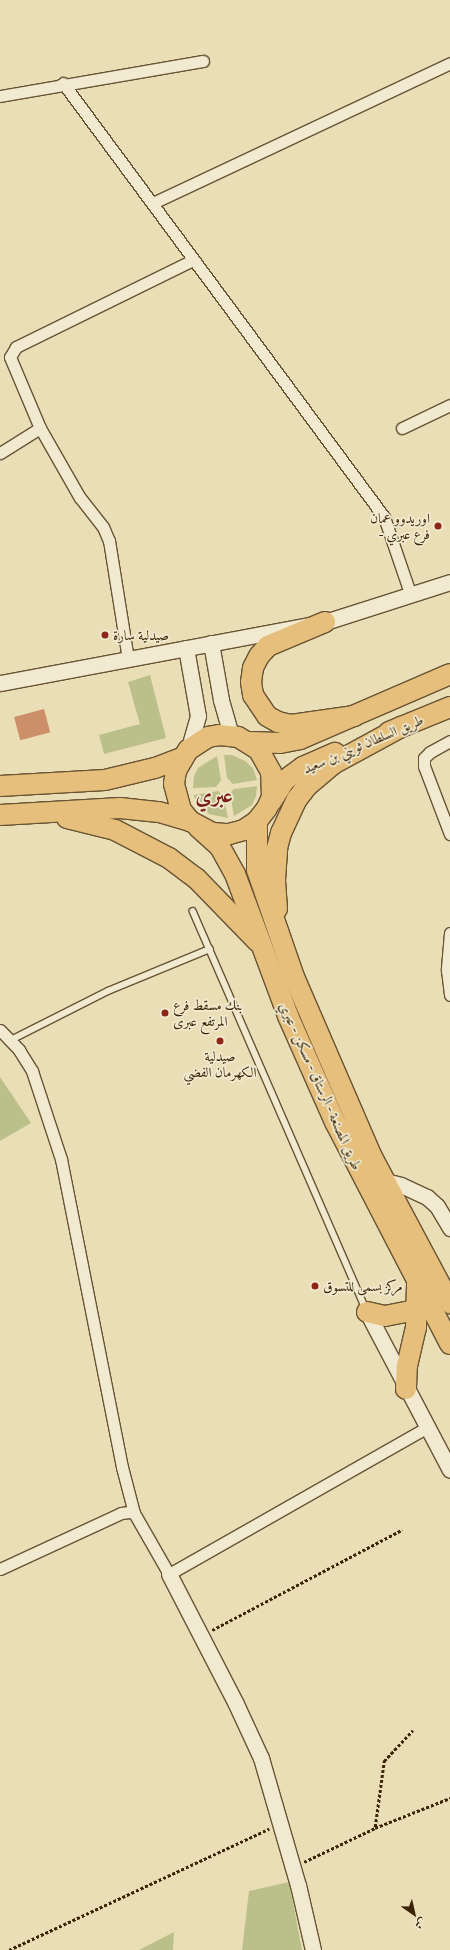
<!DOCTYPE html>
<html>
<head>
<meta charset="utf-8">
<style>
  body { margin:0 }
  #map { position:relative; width:450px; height:1950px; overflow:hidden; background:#eadeb6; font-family:"Gentium Book Plus",Amiri,serif }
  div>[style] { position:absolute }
  .green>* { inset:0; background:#bbc08b }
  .building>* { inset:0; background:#cd8e6a; transform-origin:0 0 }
  .path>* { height:2.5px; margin-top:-1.25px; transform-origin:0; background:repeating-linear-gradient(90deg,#3c2507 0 3px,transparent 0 5px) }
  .roads { filter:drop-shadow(1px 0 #685333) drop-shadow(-1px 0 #685333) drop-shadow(0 1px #685333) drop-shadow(0 -1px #685333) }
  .lane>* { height:5.5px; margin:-2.75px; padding:0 2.75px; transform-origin:2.75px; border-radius:2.75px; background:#f1ead0 }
  .street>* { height:11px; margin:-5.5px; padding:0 5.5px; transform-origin:5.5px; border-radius:5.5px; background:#f1ead0 }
  .secondary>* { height:15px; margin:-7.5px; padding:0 7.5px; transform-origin:7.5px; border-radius:7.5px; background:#f1ead0 }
  .highway>* { height:20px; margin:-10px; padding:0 10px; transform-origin:10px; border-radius:10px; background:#e5bf7b }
  .dots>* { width:11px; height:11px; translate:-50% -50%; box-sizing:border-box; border:2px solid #f1ead0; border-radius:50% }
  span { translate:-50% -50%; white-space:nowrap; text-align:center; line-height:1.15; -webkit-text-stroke:3.5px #f1ead0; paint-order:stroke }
  .poi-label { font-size:14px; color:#3c2507 }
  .right { translate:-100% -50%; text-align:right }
  .left { translate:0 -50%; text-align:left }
  .street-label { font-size:14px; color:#3c2507 }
  .town-label { font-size:22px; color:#7a1f14; font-weight:700 }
  .north { position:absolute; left:394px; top:1894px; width:40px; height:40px; -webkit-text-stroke:3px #f1ead0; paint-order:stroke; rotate:146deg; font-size:11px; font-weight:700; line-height:16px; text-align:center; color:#3c2507 }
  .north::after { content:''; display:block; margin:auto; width:14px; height:18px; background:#3c2507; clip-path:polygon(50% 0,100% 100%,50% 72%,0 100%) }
</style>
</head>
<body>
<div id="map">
  <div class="green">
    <i style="clip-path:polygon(150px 675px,166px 738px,104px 754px,99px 735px,140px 724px,128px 682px)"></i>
    <i style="clip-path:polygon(224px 755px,232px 755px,245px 761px,253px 768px,257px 780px,233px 784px,227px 778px)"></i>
    <i style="clip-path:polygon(217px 756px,221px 780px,216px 787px,193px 788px,194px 776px,198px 768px)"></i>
    <i style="clip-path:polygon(257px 786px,256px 796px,252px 805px,234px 816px,230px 793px,234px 789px)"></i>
    <i style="clip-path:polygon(218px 791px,223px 795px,228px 818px,209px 814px,195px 799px,194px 795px)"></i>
    <i style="clip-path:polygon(0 1077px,31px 1123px,0 1141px)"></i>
    <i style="clip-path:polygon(289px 1882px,302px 1950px,242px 1950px,249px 1891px)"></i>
    <i style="clip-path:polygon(174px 1932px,173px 1950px,139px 1950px)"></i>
  </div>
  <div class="building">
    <i style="left:44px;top:709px;width:24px;height:31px;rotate:75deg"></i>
  </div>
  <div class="path">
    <i style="left:212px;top:1630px;width:215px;rotate:-27.8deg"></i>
    <i style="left:375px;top:1827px;width:67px;rotate:-82.2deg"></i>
    <i style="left:384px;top:1761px;width:42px;rotate:-46.9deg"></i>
    <i style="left:304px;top:1862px;width:79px;rotate:-25.6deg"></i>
    <i style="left:375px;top:1828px;width:81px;rotate:-21.8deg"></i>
    <i style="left:9px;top:1950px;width:287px;rotate:-25deg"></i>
  </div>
  <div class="roads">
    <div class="lane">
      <i style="left:193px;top:911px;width:434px;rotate:66.5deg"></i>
      <i style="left:11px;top:1040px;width:109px;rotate:-26.8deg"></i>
      <i style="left:108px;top:991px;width:110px;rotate:-22.4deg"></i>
    </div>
    <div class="street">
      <i style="left:63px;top:83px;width:540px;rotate:53.51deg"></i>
      <i style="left:384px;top:517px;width:83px;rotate:71.1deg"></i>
      <i style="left:0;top:96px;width:206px;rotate:-9.8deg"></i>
      <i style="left:153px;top:203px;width:328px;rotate:-25.2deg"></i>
      <i style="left:402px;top:428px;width:53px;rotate:-25.6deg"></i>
      <i style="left:0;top:453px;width:47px;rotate:-32deg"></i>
      <i style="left:128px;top:659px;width:120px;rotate:-99.1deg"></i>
      <i style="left:109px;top:541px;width:15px;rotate:-113deg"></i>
      <i style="left:103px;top:527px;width:37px;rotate:-128deg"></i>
      <i style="left:80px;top:498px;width:81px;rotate:-119.7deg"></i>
      <i style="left:40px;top:428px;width:77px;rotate:-112.9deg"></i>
      <i style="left:10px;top:357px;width:12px;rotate:-59deg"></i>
      <i style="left:16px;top:347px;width:197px;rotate:-26.2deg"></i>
      <i style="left:450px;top:741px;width:23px;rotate:151deg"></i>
      <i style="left:430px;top:752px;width:8px;rotate:135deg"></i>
      <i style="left:424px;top:758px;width:8px;rotate:90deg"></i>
      <i style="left:424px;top:766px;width:73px;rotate:69.1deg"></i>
      <i style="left:450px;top:933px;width:37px;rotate:95deg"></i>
      <i style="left:447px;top:970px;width:25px;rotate:83deg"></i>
      <i style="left:0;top:1030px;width:28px;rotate:46deg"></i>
      <i style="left:19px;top:1050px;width:25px;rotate:58deg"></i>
      <i style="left:32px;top:1071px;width:93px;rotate:71.8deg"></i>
      <i style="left:61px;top:1159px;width:314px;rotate:78.8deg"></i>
      <i style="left:122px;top:1467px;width:48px;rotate:75.4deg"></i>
      <i style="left:0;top:1569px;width:133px;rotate:-24.8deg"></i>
      <i style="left:121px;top:1513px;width:8px;rotate:-7deg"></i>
      <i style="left:129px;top:1512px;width:5px;rotate:11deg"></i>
      <i style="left:134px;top:1513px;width:70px;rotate:60.2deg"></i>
      <i style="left:169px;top:1574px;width:296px;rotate:-29.6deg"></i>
    </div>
    <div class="secondary">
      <i style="left:211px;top:643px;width:58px;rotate:80deg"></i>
      <i style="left:221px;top:700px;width:37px;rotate:74deg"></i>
      <i style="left:186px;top:648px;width:69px;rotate:80deg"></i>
      <i style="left:198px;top:716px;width:35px;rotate:106deg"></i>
      <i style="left:0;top:683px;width:331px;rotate:-10.6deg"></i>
      <i style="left:325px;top:622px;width:131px;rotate:-17.7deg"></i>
      <i style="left:385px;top:1181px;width:16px;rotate:14deg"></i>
      <i style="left:401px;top:1185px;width:29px;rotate:25deg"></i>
      <i style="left:427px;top:1197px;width:13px;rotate:42deg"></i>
      <i style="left:437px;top:1206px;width:26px;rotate:59deg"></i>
      <i style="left:367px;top:1312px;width:178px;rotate:62.3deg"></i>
      <i style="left:169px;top:1574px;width:146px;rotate:62.7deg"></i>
      <i style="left:236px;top:1704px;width:60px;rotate:65.2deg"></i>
      <i style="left:261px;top:1758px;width:132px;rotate:73.8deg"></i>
      <i style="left:298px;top:1885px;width:67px;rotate:77deg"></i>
    </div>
    <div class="highway">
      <i style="left:325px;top:622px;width:62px;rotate:157.2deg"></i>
      <i style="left:268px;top:646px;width:13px;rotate:132deg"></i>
      <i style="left:259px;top:656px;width:13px;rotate:117deg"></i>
      <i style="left:253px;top:668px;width:14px;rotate:98deg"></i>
      <i style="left:251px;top:682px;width:13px;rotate:81deg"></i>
      <i style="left:253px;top:695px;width:25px;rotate:56deg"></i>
      <i style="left:267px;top:716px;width:13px;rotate:29deg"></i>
      <i style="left:278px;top:722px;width:13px;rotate:13deg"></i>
      <i style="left:291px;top:725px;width:64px;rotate:-8.1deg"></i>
      <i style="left:389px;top:732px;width:66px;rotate:-22.3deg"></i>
      <i style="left:250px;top:742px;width:30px;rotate:2deg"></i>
      <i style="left:280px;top:743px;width:20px;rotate:-11deg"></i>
      <i style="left:300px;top:739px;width:163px;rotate:-23.4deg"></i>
      <i style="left:0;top:786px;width:105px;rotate:-3.3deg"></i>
      <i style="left:105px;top:780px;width:51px;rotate:-13.5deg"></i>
      <i style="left:155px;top:768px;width:28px;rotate:-21deg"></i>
      <i style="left:271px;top:802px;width:26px;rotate:-58deg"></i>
      <i style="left:285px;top:780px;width:22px;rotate:-36deg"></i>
      <i style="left:303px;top:767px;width:35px;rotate:-24deg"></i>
      <i style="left:0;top:815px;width:120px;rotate:-3.3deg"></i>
      <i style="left:120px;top:808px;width:39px;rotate:6deg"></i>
      <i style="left:159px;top:812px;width:32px;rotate:16deg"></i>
      <i style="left:190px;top:821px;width:26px;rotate:28deg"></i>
      <i style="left:213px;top:833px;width:16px;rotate:4deg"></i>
      <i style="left:229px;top:834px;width:16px;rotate:-15deg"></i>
      <i style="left:244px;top:830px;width:16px;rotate:-35deg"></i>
      <i style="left:257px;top:821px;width:16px;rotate:-52deg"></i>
      <i style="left:267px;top:808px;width:12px;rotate:-66deg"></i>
      <i style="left:272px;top:797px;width:25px;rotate:-92deg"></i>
      <i style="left:271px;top:772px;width:25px;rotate:-119deg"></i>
      <i style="left:259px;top:750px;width:25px;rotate:-148deg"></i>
      <i style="left:238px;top:737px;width:18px;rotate:-174deg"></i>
      <i style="left:220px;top:735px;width:12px;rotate:171deg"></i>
      <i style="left:208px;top:737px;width:24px;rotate:147deg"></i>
      <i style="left:188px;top:750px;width:24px;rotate:120deg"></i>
      <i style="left:176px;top:771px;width:13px;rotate:99deg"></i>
      <i style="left:174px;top:784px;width:27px;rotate:75deg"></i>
      <i style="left:181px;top:810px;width:14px;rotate:51deg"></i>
      <i style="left:67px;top:818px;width:49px;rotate:14deg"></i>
      <i style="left:115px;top:830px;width:61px;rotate:27.4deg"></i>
      <i style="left:169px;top:858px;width:34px;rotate:37deg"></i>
      <i style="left:196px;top:878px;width:89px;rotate:45.9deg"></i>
      <i style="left:257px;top:821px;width:49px;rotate:90deg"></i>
      <i style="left:257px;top:870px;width:113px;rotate:70.9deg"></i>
      <i style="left:294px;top:977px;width:196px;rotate:66.6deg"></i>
      <i style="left:372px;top:1157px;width:166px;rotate:61.9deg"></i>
      <i style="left:198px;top:827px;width:30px;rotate:42deg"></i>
      <i style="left:220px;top:847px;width:31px;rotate:61deg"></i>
      <i style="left:235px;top:874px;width:152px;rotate:69.5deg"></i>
      <i style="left:288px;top:1016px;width:116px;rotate:66.1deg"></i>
      <i style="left:335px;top:1122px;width:250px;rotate:62.6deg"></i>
      <i style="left:277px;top:909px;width:29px;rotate:-94deg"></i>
      <i style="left:275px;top:880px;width:32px;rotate:-86deg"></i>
      <i style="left:277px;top:848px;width:16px;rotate:-75deg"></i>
      <i style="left:281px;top:833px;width:38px;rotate:-65deg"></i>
      <i style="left:297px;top:799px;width:16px;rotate:-52deg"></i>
      <i style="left:307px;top:786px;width:34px;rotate:-40deg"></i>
      <i style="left:333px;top:764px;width:77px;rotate:-28.6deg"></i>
      <i style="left:367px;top:1312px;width:18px;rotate:13deg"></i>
      <i style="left:385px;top:1316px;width:32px;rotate:-11deg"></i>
      <i style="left:406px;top:1389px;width:23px;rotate:-88deg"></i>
      <i style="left:407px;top:1366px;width:39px;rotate:-77deg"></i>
      <i style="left:416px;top:1328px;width:44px;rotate:-88.7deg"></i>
    </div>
  </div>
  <div class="dots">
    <i style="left:438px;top:526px;background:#8f2418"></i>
    <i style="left:105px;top:635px;background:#8f2418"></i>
    <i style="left:165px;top:1013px;background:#8f2418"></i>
    <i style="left:220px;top:1041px;background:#8f2418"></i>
    <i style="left:315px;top:1286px;background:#8f2418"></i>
  </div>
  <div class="poi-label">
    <span class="right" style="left:430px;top:526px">اوريدوو عمان<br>- فرع عبري</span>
    <span class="left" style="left:113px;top:635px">صيدلية سارة</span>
    <span class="left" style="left:173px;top:1013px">بنك مسقط فرع<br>المرتفع عبرى</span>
    <span style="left:220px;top:1064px">صيدلية<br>الكهرمان الفضي</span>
    <span class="left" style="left:323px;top:1286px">مركز بسمى للتسوق</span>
  </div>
  <div class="street-label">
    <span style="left:363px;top:744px;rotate:-23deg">طريق السلطان ثويني بن سعيد</span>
    <span style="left:321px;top:1086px;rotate:66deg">طريق المصنعة - الرستاق - مسكن - عبري</span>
  </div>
  <div class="town-label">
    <span style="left:214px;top:795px">عبري</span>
  </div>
  <div class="north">ش</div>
</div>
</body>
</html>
